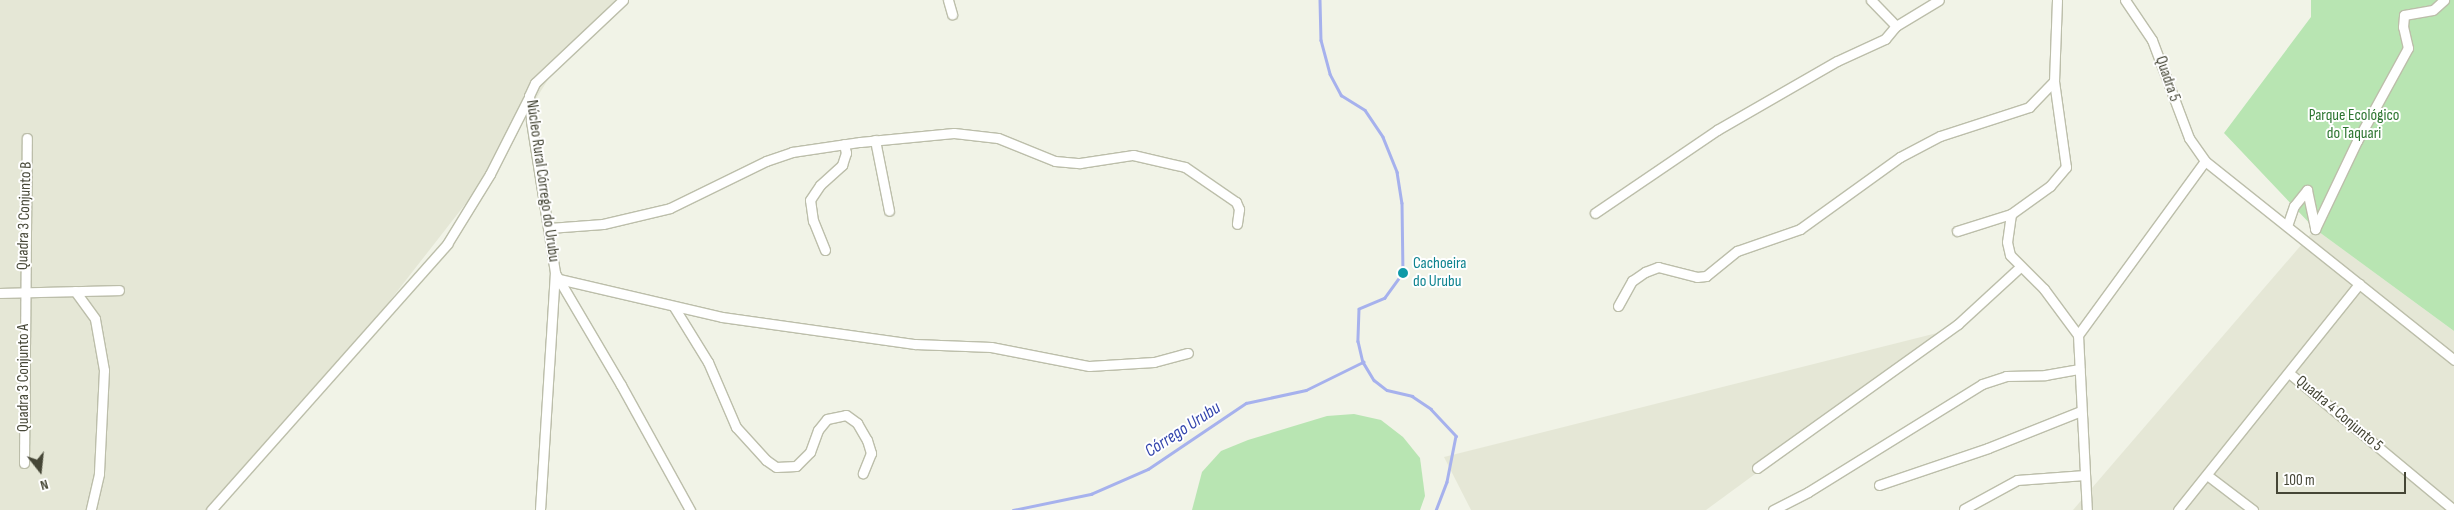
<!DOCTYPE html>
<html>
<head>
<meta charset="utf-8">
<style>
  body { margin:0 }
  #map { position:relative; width:2454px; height:510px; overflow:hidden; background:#f1f3e7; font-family:"Sofia Sans Condensed",sans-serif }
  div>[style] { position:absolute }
  .residential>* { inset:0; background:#e5e7d6 }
  .green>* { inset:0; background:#b8e5b2 }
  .stream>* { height:2.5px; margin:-1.25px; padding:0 1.25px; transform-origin:1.25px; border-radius:1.25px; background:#a6b1ed }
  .roads { filter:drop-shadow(1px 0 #bcbeaa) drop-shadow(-1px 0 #bcbeaa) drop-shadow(0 1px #bcbeaa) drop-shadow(0 -1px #bcbeaa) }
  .minor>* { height:9px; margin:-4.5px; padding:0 4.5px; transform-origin:4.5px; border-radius:4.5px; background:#fff }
  .dots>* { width:14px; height:14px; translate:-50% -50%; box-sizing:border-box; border:2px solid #fff; border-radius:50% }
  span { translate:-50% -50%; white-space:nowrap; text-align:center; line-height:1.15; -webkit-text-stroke:4px #fff; paint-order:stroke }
  .street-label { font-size:16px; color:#454636 }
  .park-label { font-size:16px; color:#2c7530 }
  .culture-label { font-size:16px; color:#0d838f }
  .left { translate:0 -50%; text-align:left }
  .water-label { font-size:18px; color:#3446ad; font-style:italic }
  .north { position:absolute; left:15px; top:445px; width:50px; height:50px; -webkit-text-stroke:4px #fff; paint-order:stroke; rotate:164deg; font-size:14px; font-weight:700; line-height:20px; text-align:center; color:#454636 }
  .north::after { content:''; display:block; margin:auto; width:18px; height:22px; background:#454636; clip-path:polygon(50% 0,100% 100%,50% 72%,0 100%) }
  .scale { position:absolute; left:2276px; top:472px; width:130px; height:22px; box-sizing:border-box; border:2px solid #454636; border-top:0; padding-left:6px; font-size:15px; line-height:18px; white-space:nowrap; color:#454636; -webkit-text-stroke:4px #fff; paint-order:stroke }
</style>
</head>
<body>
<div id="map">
  <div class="residential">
    <i style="clip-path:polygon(0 0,627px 0,566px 51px,488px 175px,335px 371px,207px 510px,0 510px)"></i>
    <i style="clip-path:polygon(2315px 229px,2454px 331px,2454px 510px,2073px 510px)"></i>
    <i style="clip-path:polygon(1953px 329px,1706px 510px,1471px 510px,1444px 457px)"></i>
  </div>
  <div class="green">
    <i style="clip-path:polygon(2311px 0,2454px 0,2454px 331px,2315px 229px,2224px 133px,2311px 17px)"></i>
    <i style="clip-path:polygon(1354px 414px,1381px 420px,1403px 437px,1420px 458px,1425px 496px,1420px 510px,1192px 510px,1202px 472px,1221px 451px,1248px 440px,1327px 416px)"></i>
  </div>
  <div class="stream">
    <i style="left:1320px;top:0;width:40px;rotate:88.6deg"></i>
    <i style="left:1321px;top:40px;width:35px;rotate:75deg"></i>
    <i style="left:1330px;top:74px;width:24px;rotate:62deg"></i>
    <i style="left:1341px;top:95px;width:28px;rotate:32deg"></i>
    <i style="left:1365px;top:110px;width:32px;rotate:56deg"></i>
    <i style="left:1383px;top:137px;width:38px;rotate:68deg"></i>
    <i style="left:1397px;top:172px;width:31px;rotate:81deg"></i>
    <i style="left:1402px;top:203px;width:70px;rotate:89.2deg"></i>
    <i style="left:1403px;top:273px;width:31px;rotate:126deg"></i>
    <i style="left:1385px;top:298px;width:28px;rotate:157deg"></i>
    <i style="left:1359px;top:309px;width:32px;rotate:92deg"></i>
    <i style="left:1358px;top:341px;width:22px;rotate:77deg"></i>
    <i style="left:1363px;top:362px;width:21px;rotate:59deg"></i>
    <i style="left:1374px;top:380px;width:16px;rotate:38deg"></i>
    <i style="left:1387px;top:390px;width:26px;rotate:13deg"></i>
    <i style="left:1412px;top:396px;width:23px;rotate:34deg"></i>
    <i style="left:1431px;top:409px;width:37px;rotate:47deg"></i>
    <i style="left:1456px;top:436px;width:47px;rotate:101.1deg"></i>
    <i style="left:1447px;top:482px;width:30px;rotate:111deg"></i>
    <i style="left:1013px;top:510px;width:80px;rotate:-11.6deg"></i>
    <i style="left:1091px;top:494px;width:62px;rotate:-23.7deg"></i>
    <i style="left:1148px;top:469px;width:118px;rotate:-34deg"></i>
    <i style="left:1246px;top:403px;width:61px;rotate:-12.2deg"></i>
    <i style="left:1306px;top:390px;width:64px;rotate:-26.2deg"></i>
  </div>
  <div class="roads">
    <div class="minor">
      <i style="left:623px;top:0;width:121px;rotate:136.7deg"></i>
      <i style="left:535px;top:83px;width:14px;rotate:115deg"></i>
      <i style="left:529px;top:96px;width:25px;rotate:85deg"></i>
      <i style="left:531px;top:121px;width:154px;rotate:81deg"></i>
      <i style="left:555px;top:273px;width:130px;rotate:59.5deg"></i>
      <i style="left:621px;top:385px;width:143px;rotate:61.1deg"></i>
      <i style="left:948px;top:0;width:15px;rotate:74deg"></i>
      <i style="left:1871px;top:0;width:36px;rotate:46deg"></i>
      <i style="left:2057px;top:0;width:81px;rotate:92.1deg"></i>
      <i style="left:2054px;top:81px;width:87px;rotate:82.1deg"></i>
      <i style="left:2066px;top:167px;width:25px;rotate:130deg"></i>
      <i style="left:2050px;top:186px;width:48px;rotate:144.3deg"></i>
      <i style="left:2011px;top:214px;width:28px;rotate:98deg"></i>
      <i style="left:2007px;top:242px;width:13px;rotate:77deg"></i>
      <i style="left:2010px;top:255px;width:48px;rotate:45deg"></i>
      <i style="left:2044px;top:289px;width:57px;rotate:53.5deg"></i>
      <i style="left:2078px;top:335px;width:175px;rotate:87.1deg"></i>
      <i style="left:2125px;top:0;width:48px;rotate:56deg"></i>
      <i style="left:2152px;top:40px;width:105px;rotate:69.3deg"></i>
      <i style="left:2189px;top:138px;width:28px;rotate:55deg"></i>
      <i style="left:2205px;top:161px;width:319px;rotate:38.6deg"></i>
      <i style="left:875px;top:140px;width:72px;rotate:78.8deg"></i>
      <i style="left:1595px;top:213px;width:148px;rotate:-34.2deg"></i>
      <i style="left:1717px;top:130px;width:138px;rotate:-29.9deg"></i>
      <i style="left:1837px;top:61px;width:53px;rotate:-24.6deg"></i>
      <i style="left:1885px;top:39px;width:17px;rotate:-50deg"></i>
      <i style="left:1896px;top:26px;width:50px;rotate:-31.2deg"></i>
      <i style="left:2287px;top:226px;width:21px;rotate:-71deg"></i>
      <i style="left:2294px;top:206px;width:21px;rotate:-51deg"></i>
      <i style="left:2307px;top:190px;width:40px;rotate:78deg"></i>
      <i style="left:2315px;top:229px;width:98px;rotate:-64.5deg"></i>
      <i style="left:2357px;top:141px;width:106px;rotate:-61.3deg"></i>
      <i style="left:2408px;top:48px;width:22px;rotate:-103deg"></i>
      <i style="left:2403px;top:27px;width:12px;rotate:-85deg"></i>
      <i style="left:2404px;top:15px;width:29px;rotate:-10deg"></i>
      <i style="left:2433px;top:10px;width:15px;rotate:-42deg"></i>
      <i style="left:549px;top:228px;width:54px;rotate:-4.2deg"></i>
      <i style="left:603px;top:224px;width:69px;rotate:-13.4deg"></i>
      <i style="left:670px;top:208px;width:107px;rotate:-26.1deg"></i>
      <i style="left:766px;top:161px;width:28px;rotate:-19deg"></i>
      <i style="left:792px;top:152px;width:69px;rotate:-8.4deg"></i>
      <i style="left:860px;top:142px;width:94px;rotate:-5.5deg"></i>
      <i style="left:954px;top:133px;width:44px;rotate:6.5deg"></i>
      <i style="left:998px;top:138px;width:61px;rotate:22deg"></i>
      <i style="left:1055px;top:161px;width:25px;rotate:5deg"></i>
      <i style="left:1080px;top:163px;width:54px;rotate:-8.6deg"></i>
      <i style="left:1133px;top:155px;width:53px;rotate:13deg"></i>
      <i style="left:1185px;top:167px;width:62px;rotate:34.5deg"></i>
      <i style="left:1236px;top:202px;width:8px;rotate:67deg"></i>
      <i style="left:1239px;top:209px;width:15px;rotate:98deg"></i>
      <i style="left:1957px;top:231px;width:57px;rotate:-17.5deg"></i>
      <i style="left:825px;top:250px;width:31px;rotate:-112deg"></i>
      <i style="left:813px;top:221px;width:21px;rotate:-98deg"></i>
      <i style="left:810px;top:200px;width:18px;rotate:-56deg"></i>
      <i style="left:820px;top:185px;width:30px;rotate:-42deg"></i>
      <i style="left:842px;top:165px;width:13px;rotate:-72deg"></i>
      <i style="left:846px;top:153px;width:9px;rotate:-103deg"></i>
      <i style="left:559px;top:279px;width:167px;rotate:13.1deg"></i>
      <i style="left:722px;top:317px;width:195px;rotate:8deg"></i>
      <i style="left:915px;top:344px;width:76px;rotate:2.3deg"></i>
      <i style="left:991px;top:347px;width:100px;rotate:11deg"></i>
      <i style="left:1089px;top:366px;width:65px;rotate:-3.5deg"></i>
      <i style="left:1154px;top:362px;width:35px;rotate:-15deg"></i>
      <i style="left:75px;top:291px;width:34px;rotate:54deg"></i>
      <i style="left:95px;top:319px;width:52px;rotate:80deg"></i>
      <i style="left:104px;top:370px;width:104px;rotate:92.8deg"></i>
      <i style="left:99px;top:474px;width:37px;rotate:103deg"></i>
      <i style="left:0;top:293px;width:119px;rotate:-1.4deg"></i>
      <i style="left:1618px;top:306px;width:29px;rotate:-61deg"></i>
      <i style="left:1632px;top:281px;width:16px;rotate:-35deg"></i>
      <i style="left:1645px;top:272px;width:14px;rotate:-21deg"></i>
      <i style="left:1658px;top:267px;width:40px;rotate:14.4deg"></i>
      <i style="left:1697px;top:277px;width:9px;rotate:-6deg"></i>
      <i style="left:1706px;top:276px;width:40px;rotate:-39deg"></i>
      <i style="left:1737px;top:251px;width:67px;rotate:-19.2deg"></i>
      <i style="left:1800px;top:229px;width:123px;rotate:-35.8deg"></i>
      <i style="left:1900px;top:157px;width:45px;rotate:-27.7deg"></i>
      <i style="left:1940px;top:136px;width:94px;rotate:-18deg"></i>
      <i style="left:2029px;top:107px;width:36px;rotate:-46deg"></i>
      <i style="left:674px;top:307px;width:65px;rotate:58.3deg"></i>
      <i style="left:708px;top:362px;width:71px;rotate:66.7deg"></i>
      <i style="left:736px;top:427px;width:45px;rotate:47.7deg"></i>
      <i style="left:766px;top:460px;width:12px;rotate:35deg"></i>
      <i style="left:776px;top:467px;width:20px;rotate:-3deg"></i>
      <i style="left:796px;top:466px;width:20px;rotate:-45deg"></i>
      <i style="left:810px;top:452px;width:23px;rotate:-70deg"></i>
      <i style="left:818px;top:430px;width:14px;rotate:-51deg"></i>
      <i style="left:827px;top:419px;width:19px;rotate:-12deg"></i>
      <i style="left:846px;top:415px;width:14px;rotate:36deg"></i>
      <i style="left:857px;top:423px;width:20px;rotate:60deg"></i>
      <i style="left:867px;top:440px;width:14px;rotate:73deg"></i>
      <i style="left:871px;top:453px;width:22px;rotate:112deg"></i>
      <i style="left:2078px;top:335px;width:215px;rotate:-53.9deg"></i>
      <i style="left:2289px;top:373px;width:214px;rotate:39.7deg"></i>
      <i style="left:24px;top:463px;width:325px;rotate:-89.5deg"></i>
      <i style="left:1757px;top:468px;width:247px;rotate:-35.6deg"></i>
      <i style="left:1958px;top:324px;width:84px;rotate:-42.6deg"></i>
      <i style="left:2207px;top:475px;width:58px;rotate:37.3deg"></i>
      <i style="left:1879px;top:485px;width:115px;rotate:-18.7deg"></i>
      <i style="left:1988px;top:448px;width:100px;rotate:-21.7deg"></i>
      <i style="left:1964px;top:509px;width:60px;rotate:-28.7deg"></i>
      <i style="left:2017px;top:480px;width:68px;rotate:-4.2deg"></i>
      <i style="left:211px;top:510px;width:356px;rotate:-48.4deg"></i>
      <i style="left:447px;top:244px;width:82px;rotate:-58.4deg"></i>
      <i style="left:490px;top:174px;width:84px;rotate:-63.1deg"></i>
      <i style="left:540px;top:510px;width:237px;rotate:-86.4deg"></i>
      <i style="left:1773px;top:510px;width:39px;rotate:-27deg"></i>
      <i style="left:1808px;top:492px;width:205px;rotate:-31.8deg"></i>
      <i style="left:1982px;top:384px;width:25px;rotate:-18deg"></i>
      <i style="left:2006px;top:376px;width:39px;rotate:-1deg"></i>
      <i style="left:2045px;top:375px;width:35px;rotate:-10deg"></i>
      <i style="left:2178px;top:510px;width:290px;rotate:-51.3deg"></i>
    </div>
  </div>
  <div class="dots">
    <i style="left:1403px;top:273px;background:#0f9aa8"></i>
  </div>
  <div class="street-label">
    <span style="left:2167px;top:79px;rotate:71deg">Quadra 5</span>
    <span style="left:542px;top:181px;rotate:82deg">Núcleo Rural Córrego do Urubu</span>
    <span style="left:25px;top:216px;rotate:-88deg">Quadra 3 Conjunto B</span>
    <span style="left:24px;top:378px;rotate:-90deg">Quadra 3 Conjunto A</span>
    <span style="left:2339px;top:414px;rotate:40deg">Quadra 4 Conjunto 5</span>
  </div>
  <div class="park-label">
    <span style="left:2354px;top:125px">Parque Ecológico<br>do Taquari</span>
  </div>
  <div class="culture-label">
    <span class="left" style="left:1413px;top:273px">Cachoeira<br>do Urubu</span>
  </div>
  <div class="water-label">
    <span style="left:1183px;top:430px;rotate:-33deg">Córrego Urubu</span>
  </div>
  <div class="north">N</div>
  <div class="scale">100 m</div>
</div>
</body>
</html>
